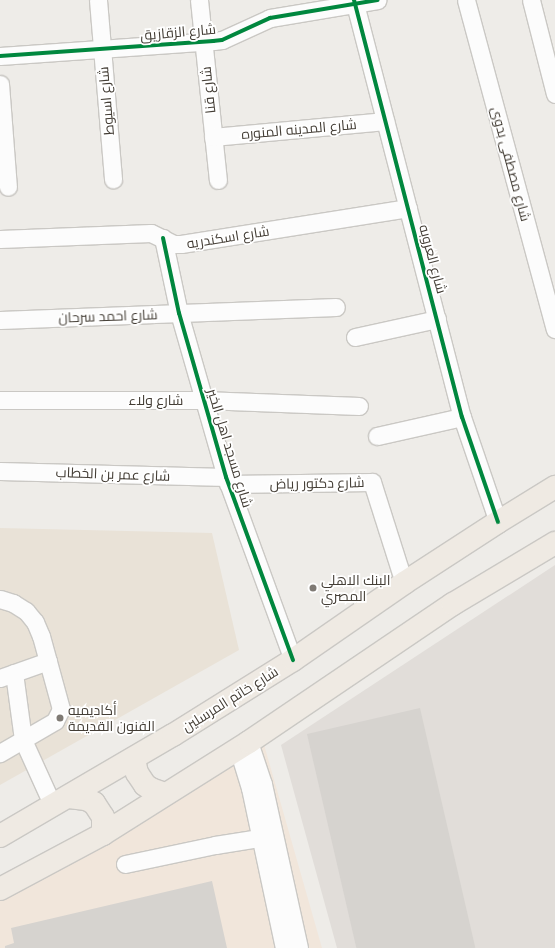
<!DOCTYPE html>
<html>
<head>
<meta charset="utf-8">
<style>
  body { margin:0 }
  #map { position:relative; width:555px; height:948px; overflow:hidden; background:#eeece8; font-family:Roboto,Cairo,sans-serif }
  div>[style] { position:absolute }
  .commercial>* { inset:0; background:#f1e6db }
  .industrial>* { inset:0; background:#e1ddd9 }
  .education>* { inset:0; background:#e9e2d7 }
  .building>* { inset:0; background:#d6d3cf; transform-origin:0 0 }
  .roads { filter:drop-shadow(1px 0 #cac8c4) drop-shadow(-1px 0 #cac8c4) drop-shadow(0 1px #cac8c4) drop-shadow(0 -1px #cac8c4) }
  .minor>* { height:17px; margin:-8.5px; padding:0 8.5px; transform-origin:8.5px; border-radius:8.5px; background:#fcfcfc }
  .major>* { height:22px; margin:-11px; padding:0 11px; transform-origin:11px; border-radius:11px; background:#efeae3 }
  .cycleway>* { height:4px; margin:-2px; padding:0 2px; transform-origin:2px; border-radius:2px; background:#00873e }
  .dots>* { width:11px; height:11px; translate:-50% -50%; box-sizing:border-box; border:2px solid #fff; border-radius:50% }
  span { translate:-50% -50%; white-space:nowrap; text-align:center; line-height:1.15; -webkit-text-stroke:3.5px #fff; paint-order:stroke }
  .street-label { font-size:14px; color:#433d35 }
  .poi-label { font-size:14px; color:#433d35 }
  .left { translate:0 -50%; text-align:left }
</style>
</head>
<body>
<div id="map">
  <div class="commercial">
    <i style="clip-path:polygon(263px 741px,322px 948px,0 948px,0 898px)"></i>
  </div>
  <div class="industrial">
    <i style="clip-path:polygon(555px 565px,555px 948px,337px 948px,281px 745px)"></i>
  </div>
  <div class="education">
    <i style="clip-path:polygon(0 528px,212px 533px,239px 650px,0 785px)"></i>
  </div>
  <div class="building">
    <i style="left:420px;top:708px;width:246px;height:116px;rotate:77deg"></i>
    <i style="clip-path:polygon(212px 881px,227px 948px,5px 948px,5px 946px,14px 943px,11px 928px)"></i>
  </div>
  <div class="roads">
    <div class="minor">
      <i style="left:98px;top:0;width:180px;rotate:85.2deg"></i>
      <i style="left:199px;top:0;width:181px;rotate:84deg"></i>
      <i style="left:354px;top:0;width:431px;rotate:75.5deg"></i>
      <i style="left:462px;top:417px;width:111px;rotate:71.1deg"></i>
      <i style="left:466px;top:0;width:341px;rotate:74.9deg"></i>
      <i style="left:531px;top:0;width:97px;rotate:75.7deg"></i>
      <i style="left:0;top:56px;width:214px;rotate:-4deg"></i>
      <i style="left:213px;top:41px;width:9px;rotate:-6deg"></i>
      <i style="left:222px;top:40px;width:53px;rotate:-24.6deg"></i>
      <i style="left:270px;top:18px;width:109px;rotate:-9.5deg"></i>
      <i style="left:0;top:84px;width:103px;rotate:85.6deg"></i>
      <i style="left:213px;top:137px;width:173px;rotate:-5.3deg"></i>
      <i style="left:163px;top:238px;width:77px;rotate:78deg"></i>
      <i style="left:179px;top:313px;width:171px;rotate:74deg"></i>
      <i style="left:226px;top:477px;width:195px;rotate:69.9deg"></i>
      <i style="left:0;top:239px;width:151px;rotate:-2.3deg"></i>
      <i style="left:151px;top:233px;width:25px;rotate:26deg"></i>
      <i style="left:174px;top:244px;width:7px"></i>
      <i style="left:181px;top:244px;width:230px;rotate:-9deg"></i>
      <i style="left:0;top:320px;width:336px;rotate:-2.2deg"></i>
      <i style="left:355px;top:337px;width:84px;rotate:-12.4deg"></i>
      <i style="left:0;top:400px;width:203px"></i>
      <i style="left:203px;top:400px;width:156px;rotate:2.2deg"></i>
      <i style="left:377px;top:436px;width:87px;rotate:-12.6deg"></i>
      <i style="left:0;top:471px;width:226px;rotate:1.5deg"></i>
      <i style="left:228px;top:484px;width:144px;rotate:-0.8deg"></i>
      <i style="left:372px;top:482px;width:106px;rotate:72.4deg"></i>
      <i style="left:0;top:599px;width:14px;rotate:17deg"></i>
      <i style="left:13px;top:603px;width:15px;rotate:32deg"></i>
      <i style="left:26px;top:611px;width:14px;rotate:51deg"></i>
      <i style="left:35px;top:622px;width:15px;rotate:67deg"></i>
      <i style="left:41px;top:636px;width:76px;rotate:74.7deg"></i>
      <i style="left:61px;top:709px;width:13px;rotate:117deg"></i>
      <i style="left:55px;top:721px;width:64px;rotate:149.8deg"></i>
      <i style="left:14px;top:673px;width:68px;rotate:82.3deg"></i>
      <i style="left:23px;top:740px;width:72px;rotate:65.6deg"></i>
      <i style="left:0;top:678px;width:51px;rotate:-19.5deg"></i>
      <i style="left:249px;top:742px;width:44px;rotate:71.6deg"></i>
      <i style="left:263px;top:784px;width:168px;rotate:77.6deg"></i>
      <i style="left:238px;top:749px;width:41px;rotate:72.9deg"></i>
      <i style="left:250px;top:788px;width:164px;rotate:78deg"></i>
      <i style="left:125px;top:864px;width:92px;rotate:-11.9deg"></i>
      <i style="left:215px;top:845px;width:58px;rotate:-9deg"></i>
    </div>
    <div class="major">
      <i style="left:134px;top:759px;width:14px;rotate:78deg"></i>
      <i style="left:137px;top:773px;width:14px;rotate:56deg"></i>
      <i style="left:145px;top:785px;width:7px;rotate:34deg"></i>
      <i style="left:151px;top:789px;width:15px;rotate:20deg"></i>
      <i style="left:69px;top:797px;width:17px;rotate:7deg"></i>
      <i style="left:86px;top:799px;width:9px;rotate:27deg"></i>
      <i style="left:94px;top:803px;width:17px;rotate:57deg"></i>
      <i style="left:103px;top:817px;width:17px;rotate:90deg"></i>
      <i style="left:0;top:836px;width:200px;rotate:-30.3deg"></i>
      <i style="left:173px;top:735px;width:142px;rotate:-32deg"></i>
      <i style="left:293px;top:660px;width:135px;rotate:-34.7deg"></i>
      <i style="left:404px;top:583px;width:112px;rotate:-33deg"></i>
      <i style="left:498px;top:522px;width:67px;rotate:-31.6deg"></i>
      <i style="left:0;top:889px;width:117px;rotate:-28.1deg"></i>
      <i style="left:103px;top:834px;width:173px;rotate:-32.2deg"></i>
      <i style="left:249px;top:742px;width:246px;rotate:-34.1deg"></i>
      <i style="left:453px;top:604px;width:119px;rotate:-30.9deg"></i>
    </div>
  </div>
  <div class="cycleway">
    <i style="left:354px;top:0;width:431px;rotate:75.5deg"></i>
    <i style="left:462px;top:417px;width:111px;rotate:71.1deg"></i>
    <i style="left:0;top:56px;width:214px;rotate:-4deg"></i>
    <i style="left:213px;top:41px;width:9px;rotate:-6deg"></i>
    <i style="left:222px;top:40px;width:53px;rotate:-24.6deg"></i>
    <i style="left:270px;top:18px;width:109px;rotate:-9.5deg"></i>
    <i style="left:163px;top:238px;width:77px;rotate:78deg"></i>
    <i style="left:179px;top:313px;width:171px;rotate:74deg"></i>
    <i style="left:226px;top:477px;width:195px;rotate:69.9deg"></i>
  </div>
  <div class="dots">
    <i style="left:313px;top:588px;background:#7f7a74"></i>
    <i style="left:60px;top:718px;background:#7f7a74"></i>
  </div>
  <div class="street-label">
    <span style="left:178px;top:32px;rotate:-5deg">شارع الزقازيق</span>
    <span style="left:208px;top:90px;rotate:-96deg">شارع قنا</span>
    <span style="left:106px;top:101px;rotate:-95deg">شارع اسيوط</span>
    <span style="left:299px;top:129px;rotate:-5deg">شارع المدينه المنوره</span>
    <span style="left:511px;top:164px;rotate:75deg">شارع مصطفى بدوى</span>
    <span style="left:228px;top:237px;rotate:-9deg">شارع اسكندريه</span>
    <span style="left:433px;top:259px;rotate:75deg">شارع العروبه</span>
    <span style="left:108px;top:316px;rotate:-2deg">شارع احمد سرحان</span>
    <span style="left:156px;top:400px">شارع ولاء</span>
    <span style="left:230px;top:448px;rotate:73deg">شارع مسجد اهل الخير</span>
    <span style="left:113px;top:474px;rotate:2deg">شارع عمر بن الخطاب</span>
    <span style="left:317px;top:483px;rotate:-1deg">شارع دكتور رياض</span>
    <span style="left:230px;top:699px;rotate:-32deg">شارع خاتم المرسلين</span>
  </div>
  <div class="poi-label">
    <span class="left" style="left:321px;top:588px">البنك الاهلي<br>المصري</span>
    <span class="left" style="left:68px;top:718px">أكاديميه<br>الفنون القديمة</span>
  </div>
</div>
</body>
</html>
